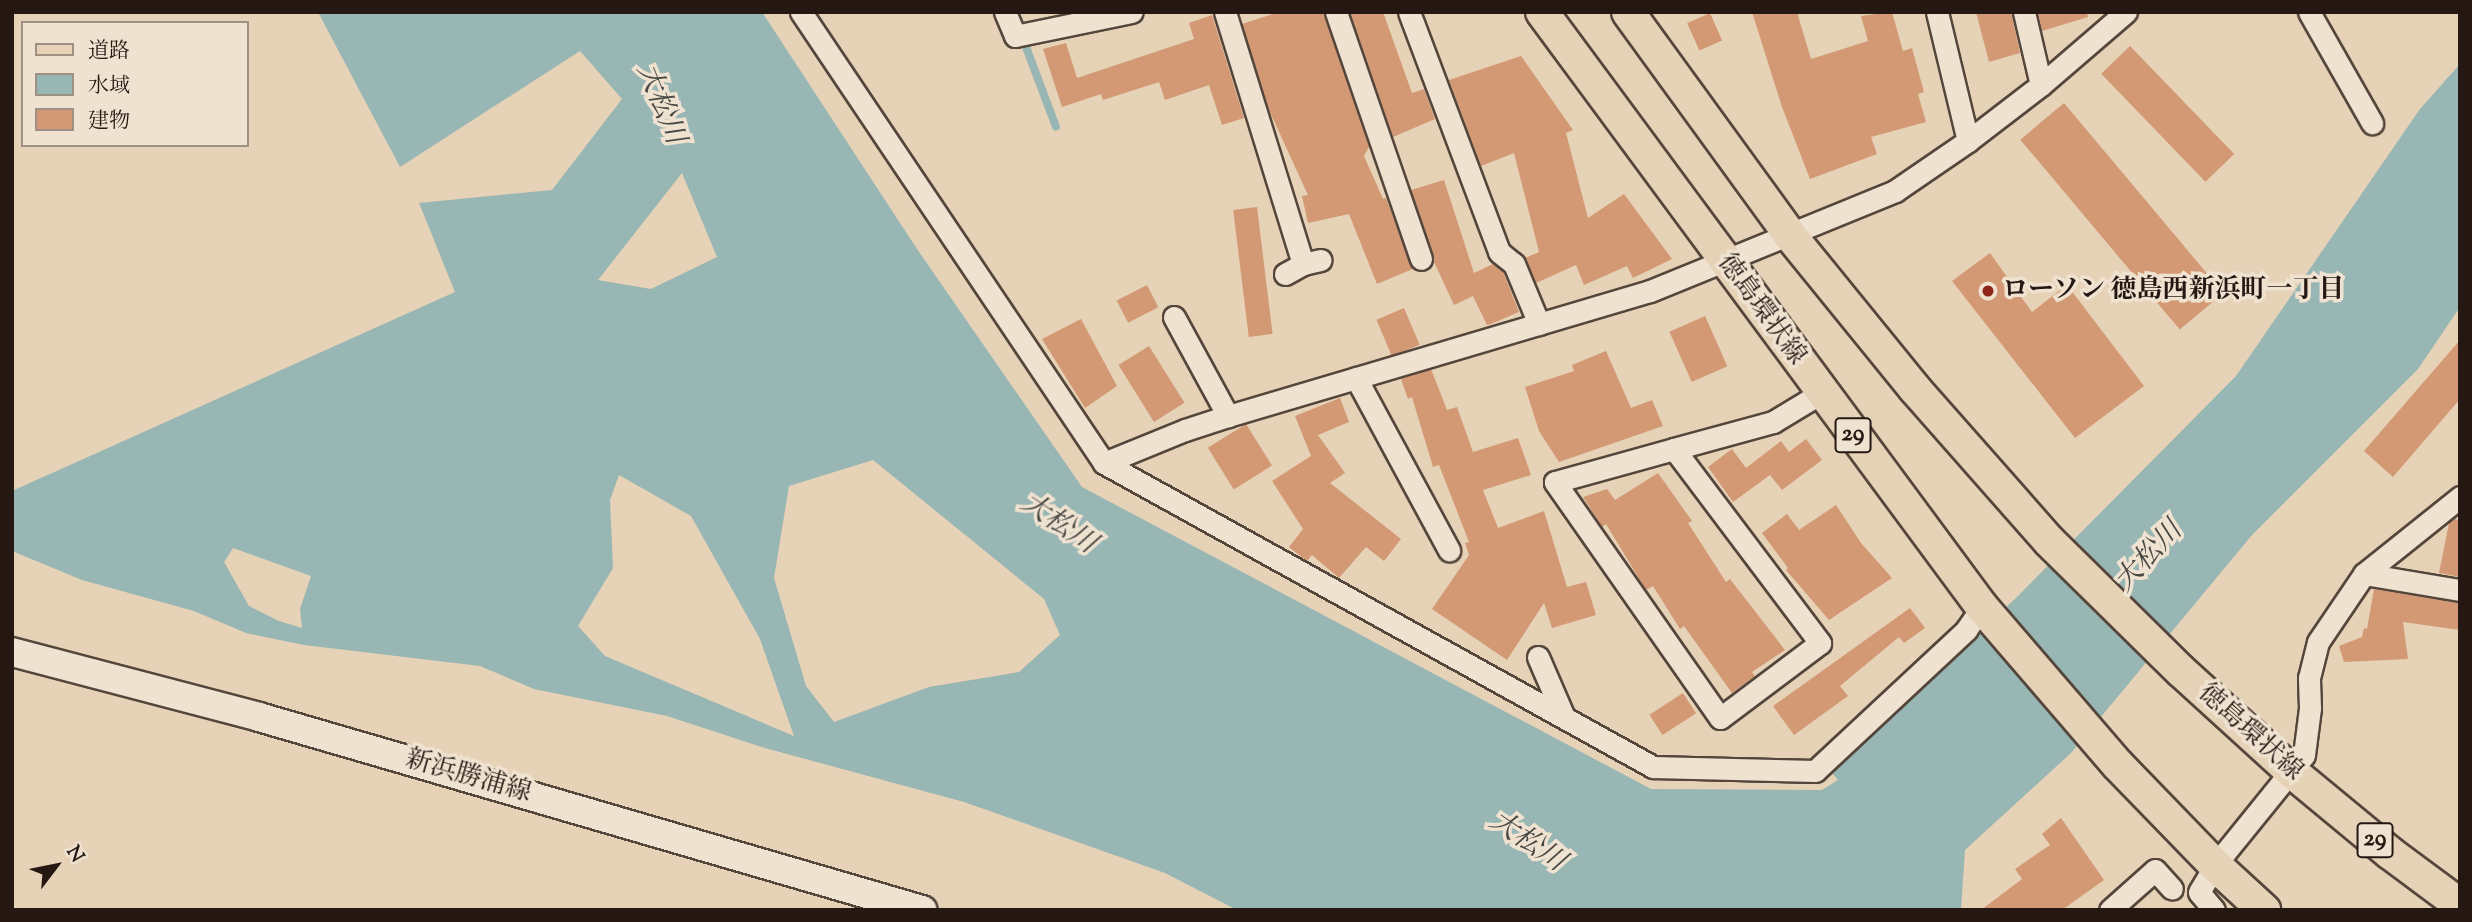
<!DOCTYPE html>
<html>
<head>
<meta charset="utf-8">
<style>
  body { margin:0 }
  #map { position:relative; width:2472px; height:922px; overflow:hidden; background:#e6d2b6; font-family:"Sorts Mill Goudy","Noto Serif JP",serif }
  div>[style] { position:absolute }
  .water>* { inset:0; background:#97b6b4 }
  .stream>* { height:8px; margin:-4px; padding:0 4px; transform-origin:4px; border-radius:4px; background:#97b6b4 }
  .building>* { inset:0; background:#d39974; transform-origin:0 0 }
  .roads { filter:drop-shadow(2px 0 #55463c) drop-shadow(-2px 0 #55463c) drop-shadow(0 2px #55463c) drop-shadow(0 -2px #55463c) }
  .minor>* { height:21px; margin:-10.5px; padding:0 10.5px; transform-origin:10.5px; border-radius:10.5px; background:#efe2d0 }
  .secondary>* { height:28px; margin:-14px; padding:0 14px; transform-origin:14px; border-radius:14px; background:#efe2d0 }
  .primary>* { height:32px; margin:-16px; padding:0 16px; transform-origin:16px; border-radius:16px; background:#e6d2b6 }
  .dots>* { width:19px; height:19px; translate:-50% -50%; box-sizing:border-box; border:4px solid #efe2d0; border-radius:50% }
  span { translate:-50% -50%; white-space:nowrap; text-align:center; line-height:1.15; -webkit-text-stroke:7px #efe2d0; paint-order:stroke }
  .shield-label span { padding:2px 5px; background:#efe2d0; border:2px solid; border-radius:5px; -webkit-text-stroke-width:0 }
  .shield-label { font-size:24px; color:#251813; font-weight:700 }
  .poi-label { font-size:26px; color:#251813; font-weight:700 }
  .left { translate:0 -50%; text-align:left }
  .street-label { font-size:26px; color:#251813 }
  .water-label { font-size:28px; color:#474743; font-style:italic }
  .frame { position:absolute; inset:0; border:14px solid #251813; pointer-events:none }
  .legend { position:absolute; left:21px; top:21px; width:228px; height:126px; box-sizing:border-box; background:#efe2d0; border:2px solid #9e9184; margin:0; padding:9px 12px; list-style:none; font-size:21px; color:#251813 }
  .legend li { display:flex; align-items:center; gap:14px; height:35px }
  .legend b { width:35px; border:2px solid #9e9184 }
  .north { position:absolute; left:21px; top:831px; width:70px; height:70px; -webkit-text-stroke:5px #efe2d0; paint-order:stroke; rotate:58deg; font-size:19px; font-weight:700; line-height:28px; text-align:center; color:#251813 }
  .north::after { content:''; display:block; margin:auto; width:24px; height:32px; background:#251813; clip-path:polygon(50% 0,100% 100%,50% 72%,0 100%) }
</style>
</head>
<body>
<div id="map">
  <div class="water">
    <i style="clip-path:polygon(evenodd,318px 12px,762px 12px,917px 249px,1082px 487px,1651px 789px,1822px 790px,1838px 780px,1831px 772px,2017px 597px,2236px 376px,2420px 109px,2460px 64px,2460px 307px,2418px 369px,2252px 535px,2071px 753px,1965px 850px,1961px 910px,1237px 910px,1165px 873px,964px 802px,765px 748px,667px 716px,534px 689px,480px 666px,304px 645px,246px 633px,194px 611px,82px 580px,12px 551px,12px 491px,455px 292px,419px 203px,552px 190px,622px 99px,580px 51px,400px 167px,318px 12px,682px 173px,717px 257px,651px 289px,598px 280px,682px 173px,318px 12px,873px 460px,1044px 599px,1060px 635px,1019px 672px,929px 687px,834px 722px,806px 686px,774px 578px,789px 486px,873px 460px,318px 12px,619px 475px,691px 516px,760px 639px,794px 736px,605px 656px,578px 626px,613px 568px,610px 500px,619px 475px,318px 12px,233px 548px,311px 576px,300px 609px,302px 628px,279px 621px,249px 606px,224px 562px,233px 548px)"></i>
  </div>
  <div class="stream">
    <i style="left:1026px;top:47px;width:85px;rotate:69.4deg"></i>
  </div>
  <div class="building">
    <i style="clip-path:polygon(1279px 12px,1323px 12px,1369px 147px,1364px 156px,1383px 199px,1386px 198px,1413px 269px,1377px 284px,1349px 214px,1308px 223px,1302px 196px,1308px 195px,1269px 110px,1242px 24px)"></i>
    <i style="clip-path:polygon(1350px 12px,1383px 12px,1412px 93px,1424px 89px,1435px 119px,1393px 137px)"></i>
    <i style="clip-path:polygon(1752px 12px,1797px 12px,1811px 59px,1868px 41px,1861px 16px,1892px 12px,1903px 51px,1912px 48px,1924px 92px,1918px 94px,1926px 122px,1871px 137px,1877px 154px,1810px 179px,1782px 107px)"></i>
    <i style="clip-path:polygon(1976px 12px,2011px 12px,2020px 53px,1989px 62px)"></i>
    <i style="clip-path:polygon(2038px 12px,2087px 12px,2088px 17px,2042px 31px)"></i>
    <i style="left:1710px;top:13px;width:30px;height:25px;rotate:66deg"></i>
    <i style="clip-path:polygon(1212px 15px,1244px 118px,1222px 125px,1209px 85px,1165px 100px,1159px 82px,1103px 100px,1101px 94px,1062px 107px,1043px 49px,1066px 43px,1077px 78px,1194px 39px,1189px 23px)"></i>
    <i style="left:2130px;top:46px;width:150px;height:40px;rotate:46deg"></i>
    <i style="clip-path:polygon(1521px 56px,1573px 130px,1566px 133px,1588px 218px,1624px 194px,1672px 259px,1633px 278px,1627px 266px,1584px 285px,1576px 265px,1536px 283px,1525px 258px,1539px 252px,1514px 153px,1481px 166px,1449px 80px)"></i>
    <i style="left:2064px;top:103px;width:248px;height:57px;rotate:50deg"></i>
    <i style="clip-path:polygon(1444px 180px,1474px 273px,1493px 264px,1503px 272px,1519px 312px,1491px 324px,1487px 325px,1473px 296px,1454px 305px,1434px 262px,1411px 190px)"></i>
    <i style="left:1257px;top:207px;width:128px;height:24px;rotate:83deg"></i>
    <i style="clip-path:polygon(1990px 253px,2032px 312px,2067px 285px,2144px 386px,2075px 438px,1952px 281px)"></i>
    <i style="left:1147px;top:285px;width:25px;height:34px;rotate:63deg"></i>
    <i style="left:1404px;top:308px;width:40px;height:30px;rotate:67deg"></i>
    <i style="left:1705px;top:316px;width:55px;height:39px;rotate:66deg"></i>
    <i style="clip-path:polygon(1081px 319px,1117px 386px,1085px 408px,1042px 339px)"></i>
    <i style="clip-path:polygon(2460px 340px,2460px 399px,2393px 477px,2364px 451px)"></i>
    <i style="left:1149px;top:346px;width:67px;height:36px;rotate:58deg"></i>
    <i style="clip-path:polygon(1606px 351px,1631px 408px,1652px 400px,1663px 426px,1559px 462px,1539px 431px,1525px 387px,1574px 371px,1572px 365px)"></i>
    <i style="clip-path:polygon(1431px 369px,1447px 410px,1457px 407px,1473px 452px,1518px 438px,1531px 475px,1483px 490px,1498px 528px,1544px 511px,1567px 587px,1586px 582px,1596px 615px,1552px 628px,1544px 603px,1507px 660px,1432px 609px,1469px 555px,1465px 543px,1469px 542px,1439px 465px,1433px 467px,1412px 397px,1408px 399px,1401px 379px)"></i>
    <i style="clip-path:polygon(1340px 398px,1349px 422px,1318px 435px,1345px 473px,1330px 483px,1401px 539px,1384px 561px,1366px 547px,1339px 578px,1312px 555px,1307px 561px,1289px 547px,1303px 529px,1272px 481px,1311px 456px,1295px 416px)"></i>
    <i style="left:1246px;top:424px;width:49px;height:45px;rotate:58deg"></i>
    <i style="clip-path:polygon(1806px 439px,1822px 460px,1782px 490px,1770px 475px,1733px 502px,1708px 467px,1732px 449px,1746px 468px,1781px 441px,1789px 452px)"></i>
    <i style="clip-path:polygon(1658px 473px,1692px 521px,1688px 523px,1726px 582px,1730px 579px,1785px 650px,1752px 672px,1755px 676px,1732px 693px,1684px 626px,1680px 629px,1653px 586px,1646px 590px,1606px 524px,1602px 527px,1583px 497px,1607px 489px,1615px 500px)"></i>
    <i style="clip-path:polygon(1836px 505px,1861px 543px,1892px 578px,1829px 620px,1786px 570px,1788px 568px,1762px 533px,1787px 514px,1799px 530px)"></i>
    <i style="clip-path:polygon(2453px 519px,2460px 520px,2460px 577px,2439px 573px,2449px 523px)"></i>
    <i style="clip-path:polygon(2374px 589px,2460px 603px,2460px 630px,2403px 622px,2408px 659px,2344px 662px,2339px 646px,2362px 637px,2364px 628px,2367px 629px)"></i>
    <i style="clip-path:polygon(1910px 608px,1925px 628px,1904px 643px,1899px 637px,1840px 686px,1848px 696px,1794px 735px,1773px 706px)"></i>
    <i style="left:1683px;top:693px;width:24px;height:40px;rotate:57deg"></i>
    <i style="clip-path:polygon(2061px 818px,2104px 880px,2062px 910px,1981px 910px,2022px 879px,2015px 869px,2050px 845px,2042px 834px)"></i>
  </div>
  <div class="roads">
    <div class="minor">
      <i style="left:801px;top:12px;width:543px;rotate:56.11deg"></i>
      <i style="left:1104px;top:463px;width:628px;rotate:28.97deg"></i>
      <i style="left:1653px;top:767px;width:162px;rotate:1.4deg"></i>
      <i style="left:1815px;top:771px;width:207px;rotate:-43deg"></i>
      <i style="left:1966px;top:630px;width:28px;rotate:-55deg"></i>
      <i style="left:1005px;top:12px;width:26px;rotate:67deg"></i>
      <i style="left:1015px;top:36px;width:119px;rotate:-11.6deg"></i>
      <i style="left:1225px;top:12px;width:264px;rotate:72.8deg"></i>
      <i style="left:1336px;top:12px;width:261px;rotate:71deg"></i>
      <i style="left:1409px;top:12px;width:256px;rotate:69.4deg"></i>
      <i style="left:1499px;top:252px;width:19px;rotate:39deg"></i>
      <i style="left:1514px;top:264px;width:65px;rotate:67.4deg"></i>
      <i style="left:1937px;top:12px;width:133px;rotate:76.5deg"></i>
      <i style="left:2024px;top:12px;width:75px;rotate:76.9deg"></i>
      <i style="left:2309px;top:12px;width:128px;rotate:60.4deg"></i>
      <i style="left:1285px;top:274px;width:21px;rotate:-29deg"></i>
      <i style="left:1303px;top:264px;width:18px;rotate:-13deg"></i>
      <i style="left:1174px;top:317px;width:113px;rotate:61.4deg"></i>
      <i style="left:1356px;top:378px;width:196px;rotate:61.6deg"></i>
      <i style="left:1674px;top:449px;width:243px;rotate:53deg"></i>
      <i style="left:1820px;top:643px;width:125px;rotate:143.1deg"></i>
      <i style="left:1720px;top:718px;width:288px;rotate:-125deg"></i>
      <i style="left:1555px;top:482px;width:123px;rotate:-15.5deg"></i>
      <i style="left:1674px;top:449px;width:103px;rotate:-15.3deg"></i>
      <i style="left:1773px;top:422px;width:56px;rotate:-31.1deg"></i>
      <i style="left:1104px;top:463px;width:87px;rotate:-22.2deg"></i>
      <i style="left:1185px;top:430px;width:45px;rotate:-18deg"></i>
      <i style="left:1228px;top:416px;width:440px;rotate:-16.5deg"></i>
      <i style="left:1650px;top:291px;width:265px;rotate:-22.2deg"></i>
      <i style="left:1895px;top:191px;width:88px;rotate:-34.4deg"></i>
      <i style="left:1968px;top:141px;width:92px;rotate:-37.5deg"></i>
      <i style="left:2041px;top:85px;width:112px;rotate:-40.7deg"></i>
      <i style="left:2364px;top:574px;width:97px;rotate:9.5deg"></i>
      <i style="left:1538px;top:657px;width:65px;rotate:66.6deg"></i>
      <i style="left:2110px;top:910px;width:60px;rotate:-41.6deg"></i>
      <i style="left:2155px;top:870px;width:25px;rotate:48deg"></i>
      <i style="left:2214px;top:910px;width:23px;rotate:-130deg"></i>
      <i style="left:2199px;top:892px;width:31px;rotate:-59deg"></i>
      <i style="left:2215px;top:865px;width:141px;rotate:-51deg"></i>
      <i style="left:2304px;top:755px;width:47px;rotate:-82.7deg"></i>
      <i style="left:2310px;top:708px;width:30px;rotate:-92deg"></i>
      <i style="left:2309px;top:678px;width:37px;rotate:-76deg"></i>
      <i style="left:2318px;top:642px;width:82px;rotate:-55.9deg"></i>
      <i style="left:2364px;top:574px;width:123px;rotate:-38.7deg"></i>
    </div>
    <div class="secondary">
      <i style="left:12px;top:652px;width:255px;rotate:14.7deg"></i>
      <i style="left:259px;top:717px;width:691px;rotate:16.23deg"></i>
    </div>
    <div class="primary">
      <i style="left:1542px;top:12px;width:740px;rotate:53.52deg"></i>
      <i style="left:1982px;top:607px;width:208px;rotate:49.3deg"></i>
      <i style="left:2118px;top:765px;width:139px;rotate:45.9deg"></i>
      <i style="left:2215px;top:865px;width:67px;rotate:42.6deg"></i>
      <i style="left:1628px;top:12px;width:274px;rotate:54deg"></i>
      <i style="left:1789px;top:234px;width:200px;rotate:50.9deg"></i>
      <i style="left:1915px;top:389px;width:203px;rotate:48.6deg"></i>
      <i style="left:2049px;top:541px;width:185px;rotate:44.6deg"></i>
      <i style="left:2181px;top:671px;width:150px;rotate:42.3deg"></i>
      <i style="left:2292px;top:772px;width:127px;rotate:39.6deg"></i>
      <i style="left:2390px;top:853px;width:87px;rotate:36.6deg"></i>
    </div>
  </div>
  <div class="dots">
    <i style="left:1988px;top:291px;background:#8f2418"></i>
  </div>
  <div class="shield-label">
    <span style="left:1853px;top:435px">29</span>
    <span style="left:2375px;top:840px">29</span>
  </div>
  <div class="poi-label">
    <span class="left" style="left:2002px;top:291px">ローソン 徳島西新浜町一丁目</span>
  </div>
  <div class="street-label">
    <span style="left:1761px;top:310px;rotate:54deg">徳島環状線</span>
    <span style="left:2250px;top:733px;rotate:42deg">徳島環状線</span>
    <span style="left:468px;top:777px;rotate:16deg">新浜勝浦線</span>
  </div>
  <div class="water-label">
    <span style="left:660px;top:104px;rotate:68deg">大松川</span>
    <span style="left:1058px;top:524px;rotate:34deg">大松川</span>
    <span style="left:2149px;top:557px;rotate:-47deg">大松川</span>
    <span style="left:1527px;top:842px;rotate:34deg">大松川</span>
  </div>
  <div class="frame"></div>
  <ul class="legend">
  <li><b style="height:9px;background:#e6d2b6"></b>道路</li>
  <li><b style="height:19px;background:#97b6b4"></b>水域</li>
  <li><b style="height:19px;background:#d39974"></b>建物</li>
  </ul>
  <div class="north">N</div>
</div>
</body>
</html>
